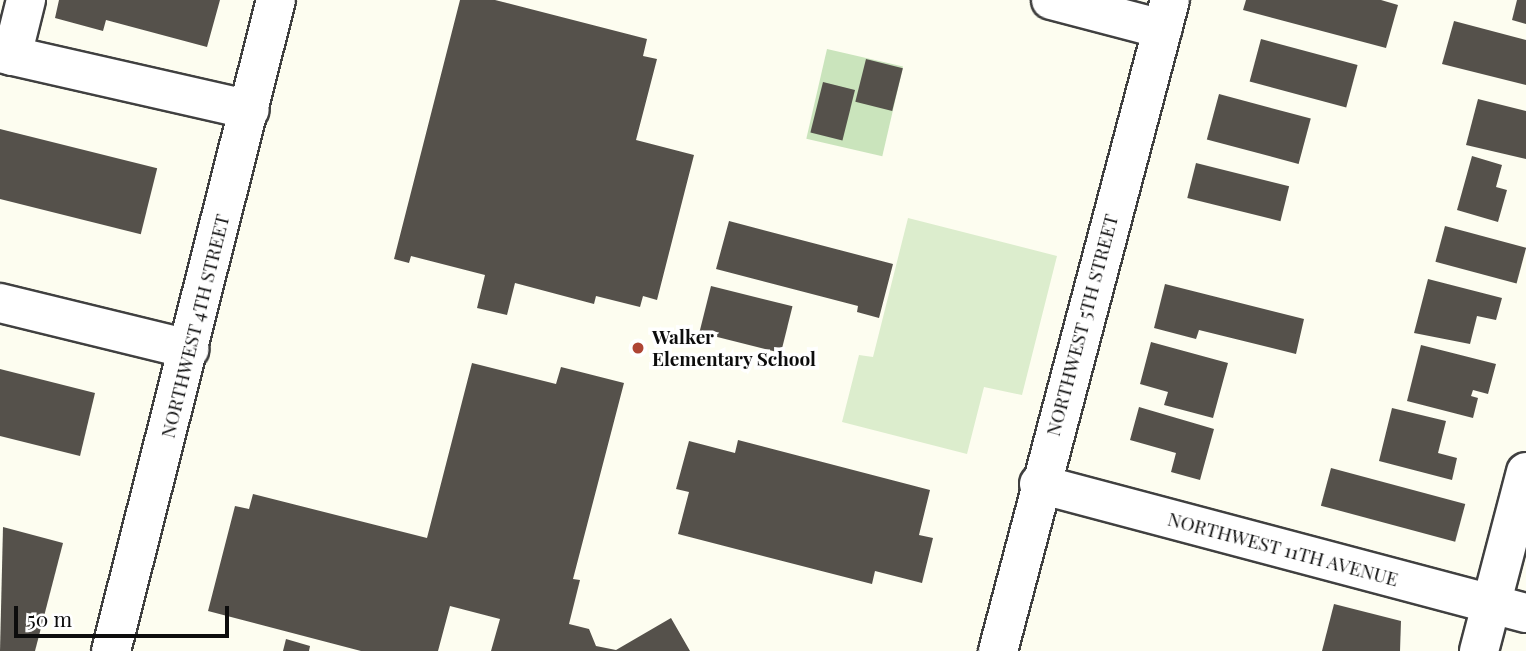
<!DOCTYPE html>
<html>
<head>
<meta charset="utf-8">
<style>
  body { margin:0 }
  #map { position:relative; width:1526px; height:651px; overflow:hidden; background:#fdfdf0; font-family:"Playfair Display",serif }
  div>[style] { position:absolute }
  .green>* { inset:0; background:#cae4bc; transform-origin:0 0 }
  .pitch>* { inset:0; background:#dcedcd }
  .building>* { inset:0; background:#55514b; transform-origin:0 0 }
  .roads { filter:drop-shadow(2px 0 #404040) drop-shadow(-2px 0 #404040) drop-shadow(0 2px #404040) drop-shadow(0 -2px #404040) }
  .minor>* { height:38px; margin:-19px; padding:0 19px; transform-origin:19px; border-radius:19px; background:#fff }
  .dots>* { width:19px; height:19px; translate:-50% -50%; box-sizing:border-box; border:4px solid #fff; border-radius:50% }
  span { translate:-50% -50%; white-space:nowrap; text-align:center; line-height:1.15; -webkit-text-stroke:7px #fff; paint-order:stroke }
  .street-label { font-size:19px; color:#0d0d0d }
  .poi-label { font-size:19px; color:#0d0d0d; font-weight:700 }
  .left { translate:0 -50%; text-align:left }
  .scale { position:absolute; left:14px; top:606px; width:215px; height:32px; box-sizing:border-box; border:4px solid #0d0d0d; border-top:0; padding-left:9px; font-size:21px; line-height:24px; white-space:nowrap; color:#0d0d0d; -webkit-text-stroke:5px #fff; paint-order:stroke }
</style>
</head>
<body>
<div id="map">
  <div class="green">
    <i style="left:827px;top:49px;width:78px;height:92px;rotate:13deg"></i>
  </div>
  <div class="pitch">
    <i style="clip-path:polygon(908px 218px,1057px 256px,1022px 395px,984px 387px,967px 454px,842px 422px,859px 355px,873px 357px)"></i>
  </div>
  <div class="building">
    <i style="clip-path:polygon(59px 0,220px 0,207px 47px,106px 20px,103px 31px,55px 18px)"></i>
    <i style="clip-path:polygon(460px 0,495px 0,647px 39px,643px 56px,657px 59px,636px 140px,694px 155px,657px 300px,643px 296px,640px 307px,596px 296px,594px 304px,515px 283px,507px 315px,477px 308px,485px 275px,411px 256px,409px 263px,394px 259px)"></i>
    <i style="clip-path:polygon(1246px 0,1381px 0,1398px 5px,1386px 48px,1243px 10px)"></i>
    <i style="clip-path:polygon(1517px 0,1526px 0,1526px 24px,1512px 20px)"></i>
    <i style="clip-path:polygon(1454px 21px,1526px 40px,1526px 85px,1442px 64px)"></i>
    <i style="left:1261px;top:39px;width:100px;height:44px;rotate:15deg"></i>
    <i style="left:866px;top:59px;width:38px;height:44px;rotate:14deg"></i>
    <i style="left:823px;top:82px;width:33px;height:52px;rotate:14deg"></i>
    <i style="left:1219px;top:94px;width:95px;height:47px;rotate:15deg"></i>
    <i style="clip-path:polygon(1478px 99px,1526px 111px,1526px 159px,1466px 145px)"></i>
    <i style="left:0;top:129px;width:162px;height:68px;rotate:14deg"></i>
    <i style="clip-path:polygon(1472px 156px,1502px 165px,1496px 187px,1507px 190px,1498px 222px,1457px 210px)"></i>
    <i style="left:1196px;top:163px;width:96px;height:36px;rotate:14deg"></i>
    <i style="clip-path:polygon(729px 221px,893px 264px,879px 318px,857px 312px,858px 306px,716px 269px)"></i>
    <i style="left:1445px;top:226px;width:84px;height:37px;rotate:15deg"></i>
    <i style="clip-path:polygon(1428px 279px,1502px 298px,1496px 320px,1477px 316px,1470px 344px,1414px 333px)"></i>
    <i style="clip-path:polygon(1165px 284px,1304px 319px,1296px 354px,1199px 330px,1196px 339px,1154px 328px)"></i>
    <i style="left:711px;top:286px;width:84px;height:48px;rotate:14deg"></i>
    <i style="clip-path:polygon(1151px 342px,1228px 363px,1213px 418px,1164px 405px,1168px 392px,1140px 384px)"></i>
    <i style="clip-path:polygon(1421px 345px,1496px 364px,1488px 394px,1473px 390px,1471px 396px,1478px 398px,1473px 418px,1407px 401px)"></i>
    <i style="clip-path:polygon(472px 363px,556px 384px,561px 367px,624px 383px,573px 579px,580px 580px,569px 624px,589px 629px,596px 646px,616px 650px,671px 618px,690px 651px,491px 651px,500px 619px,450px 606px,438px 651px,361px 651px,208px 611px,235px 506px,249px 509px,253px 494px,427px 538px)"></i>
    <i style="clip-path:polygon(0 369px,95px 393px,80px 456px,0 436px)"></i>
    <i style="clip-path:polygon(1139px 407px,1214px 429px,1200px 480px,1171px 472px,1176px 453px,1130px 440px)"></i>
    <i style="clip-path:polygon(1392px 408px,1446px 421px,1438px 453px,1457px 458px,1452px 480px,1379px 461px)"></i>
    <i style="clip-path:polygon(738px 440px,930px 490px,919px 535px,933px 538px,922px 583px,875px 571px,872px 584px,678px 534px,689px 492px,676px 489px,689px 441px,735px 453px)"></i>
    <i style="left:1331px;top:468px;width:139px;height:39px;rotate:15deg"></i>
    <i style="clip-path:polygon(3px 527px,63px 543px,35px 651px,0 651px)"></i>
    <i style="clip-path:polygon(1334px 604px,1401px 621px,1400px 651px,1322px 651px)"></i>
    <i style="clip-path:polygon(286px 639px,310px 646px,309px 651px,283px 651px)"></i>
  </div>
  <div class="roads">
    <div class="minor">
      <i style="left:1051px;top:0;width:115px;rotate:14.6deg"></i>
      <i style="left:0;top:53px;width:256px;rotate:12.8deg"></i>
      <i style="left:12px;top:56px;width:58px;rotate:-76deg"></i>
      <i style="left:0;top:303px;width:195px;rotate:13.7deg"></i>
      <i style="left:1039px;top:484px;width:504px;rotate:14.84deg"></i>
      <i style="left:111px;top:651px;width:672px;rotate:-75.78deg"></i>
      <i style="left:998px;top:651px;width:673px;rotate:-75.2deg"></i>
      <i style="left:1479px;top:651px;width:185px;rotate:-75.3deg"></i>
    </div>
  </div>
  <div class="dots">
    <i style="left:638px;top:348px;background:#ae4534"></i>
  </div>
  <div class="street-label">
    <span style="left:1082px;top:325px;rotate:-75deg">NORTHWEST 5TH STREET</span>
    <span style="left:195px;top:326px;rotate:-76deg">NORTHWEST 4TH STREET</span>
    <span style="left:1283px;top:549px;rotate:15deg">NORTHWEST 11TH AVENUE</span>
  </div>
  <div class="poi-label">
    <span class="left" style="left:652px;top:348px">Walker<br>Elementary School</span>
  </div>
  <div class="scale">50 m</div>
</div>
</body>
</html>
